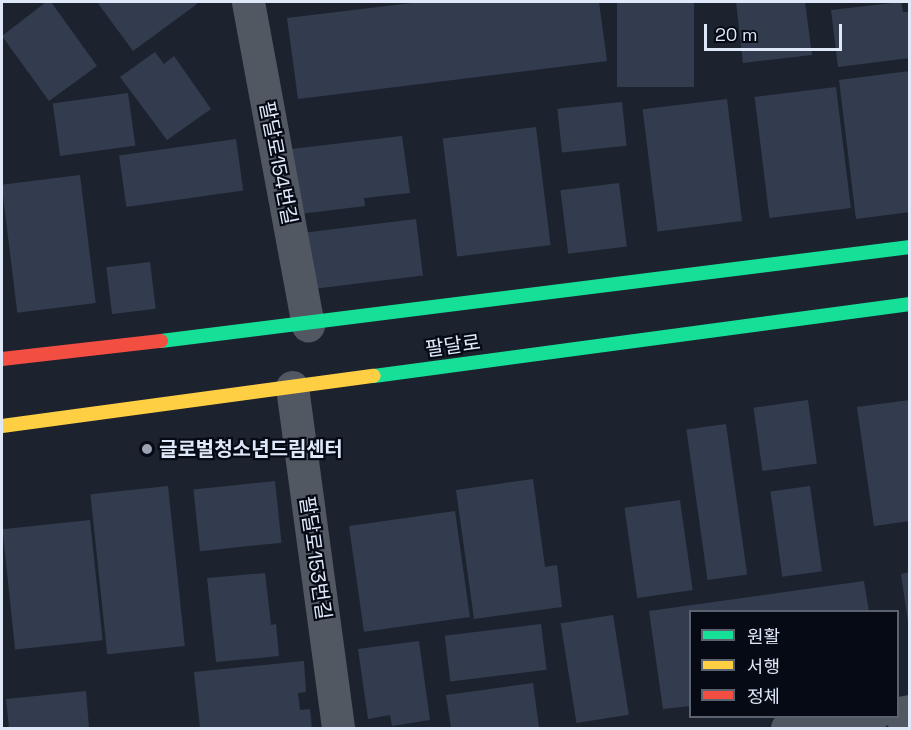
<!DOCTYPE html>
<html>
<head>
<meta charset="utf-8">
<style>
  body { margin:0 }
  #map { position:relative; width:911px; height:730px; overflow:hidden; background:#1c232f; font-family:"Space Grotesk","Noto Sans KR",sans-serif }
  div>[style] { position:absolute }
  .building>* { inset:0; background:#333c4e; transform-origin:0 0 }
  .street>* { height:33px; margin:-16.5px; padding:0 16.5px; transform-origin:16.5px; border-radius:16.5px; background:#525862 }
  .fast>* { height:14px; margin:-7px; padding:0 7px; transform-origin:7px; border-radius:7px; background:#16e098 }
  .slow>* { height:14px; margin:-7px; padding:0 7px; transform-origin:7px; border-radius:7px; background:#ffcf43 }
  .jam>* { height:14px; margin:-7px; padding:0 7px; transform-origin:7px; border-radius:7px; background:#f24e42 }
  .dots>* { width:16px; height:16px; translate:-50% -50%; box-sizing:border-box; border:3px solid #050a14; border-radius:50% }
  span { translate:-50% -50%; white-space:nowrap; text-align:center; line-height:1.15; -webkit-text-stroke:4.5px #050a14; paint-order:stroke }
  .street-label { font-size:20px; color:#dfe8f9 }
  .poi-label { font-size:20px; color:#dfe8f9; font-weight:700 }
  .left { translate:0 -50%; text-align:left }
  .frame { position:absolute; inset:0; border:3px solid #dfe8f9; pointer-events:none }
  .legend { position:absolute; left:689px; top:610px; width:210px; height:108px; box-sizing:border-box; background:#050a14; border:2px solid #5c6370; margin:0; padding:8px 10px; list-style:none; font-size:18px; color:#dfe8f9 }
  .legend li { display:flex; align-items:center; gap:12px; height:30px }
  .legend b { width:30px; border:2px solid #5c6370 }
  .scale { position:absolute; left:704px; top:24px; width:138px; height:27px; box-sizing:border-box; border:3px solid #dfe8f9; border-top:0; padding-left:8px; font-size:18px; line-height:21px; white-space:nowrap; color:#dfe8f9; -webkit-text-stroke:4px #050a14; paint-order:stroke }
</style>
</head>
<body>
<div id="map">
  <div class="building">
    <i style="clip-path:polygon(46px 2px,51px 2px,97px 66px,49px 101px,2px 36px)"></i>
    <i style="clip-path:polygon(97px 2px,195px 2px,197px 4px,133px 51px)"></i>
    <i style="clip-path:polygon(420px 2px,599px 2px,607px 61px,298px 99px,287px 18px)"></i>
    <i style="left:617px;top:2px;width:77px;height:85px"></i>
    <i style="clip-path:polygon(736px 2px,805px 2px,812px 55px,743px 63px)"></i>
    <i style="clip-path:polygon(901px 2px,903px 12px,910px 12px,910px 58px,838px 67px,831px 10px)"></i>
    <i style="clip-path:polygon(155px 52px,164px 64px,174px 56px,211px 109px,167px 140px,120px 77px)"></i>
    <i style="clip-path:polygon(910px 71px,910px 212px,856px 219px,839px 80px)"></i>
    <i style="left:836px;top:87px;width:122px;height:82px;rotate:83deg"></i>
    <i style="left:128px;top:93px;width:53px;height:76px;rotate:82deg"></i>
    <i style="left:727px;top:99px;width:123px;height:85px;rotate:83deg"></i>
    <i style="left:622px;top:102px;width:44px;height:65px;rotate:84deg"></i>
    <i style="left:536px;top:127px;width:119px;height:94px;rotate:83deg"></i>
    <i style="clip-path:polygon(402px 136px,410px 193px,364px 198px,365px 206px,300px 214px,291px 149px)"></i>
    <i style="left:236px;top:139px;width:52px;height:118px;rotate:82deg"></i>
    <i style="left:80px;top:175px;width:129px;height:79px;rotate:83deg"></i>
    <i style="left:619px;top:183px;width:64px;height:59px;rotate:83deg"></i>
    <i style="left:416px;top:219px;width:57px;height:111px;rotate:83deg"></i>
    <i style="left:150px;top:262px;width:47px;height:44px;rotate:83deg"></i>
    <i style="left:808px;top:400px;width:64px;height:55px;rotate:82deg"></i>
    <i style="clip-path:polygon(910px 400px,910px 521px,874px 526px,857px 407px)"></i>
    <i style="left:726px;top:424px;width:152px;height:40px;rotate:82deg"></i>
    <i style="clip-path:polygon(533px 479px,545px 567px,557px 565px,562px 607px,474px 619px,456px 490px)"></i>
    <i style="left:275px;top:481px;width:62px;height:82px;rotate:84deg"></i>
    <i style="left:168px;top:486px;width:161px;height:78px;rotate:84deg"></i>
    <i style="left:810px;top:486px;width:86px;height:40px;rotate:82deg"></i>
    <i style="left:680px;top:500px;width:91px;height:56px;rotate:82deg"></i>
    <i style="left:455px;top:511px;width:107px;height:107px;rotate:82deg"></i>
    <i style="left:90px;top:520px;width:121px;height:88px;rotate:84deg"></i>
    <i style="clip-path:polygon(910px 572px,910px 622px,908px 622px,901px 574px)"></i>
    <i style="clip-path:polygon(265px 573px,271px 625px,276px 624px,279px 656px,216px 662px,207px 578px)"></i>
    <i style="clip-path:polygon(864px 581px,869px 612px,690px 612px,690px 706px,663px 709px,649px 611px)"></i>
    <i style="left:613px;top:615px;width:101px;height:53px;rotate:81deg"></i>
    <i style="left:541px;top:624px;width:46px;height:97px;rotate:83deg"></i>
    <i style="clip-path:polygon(419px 641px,430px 720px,392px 726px,390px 715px,368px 719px,358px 649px)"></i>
    <i style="clip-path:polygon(304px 661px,306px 692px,298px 693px,300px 710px,310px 709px,312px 728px,200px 728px,194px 672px)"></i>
    <i style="clip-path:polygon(533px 683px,539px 727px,451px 728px,446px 695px)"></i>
    <i style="clip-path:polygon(86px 691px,89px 728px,9px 728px,6px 699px)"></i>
  </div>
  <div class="street">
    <i style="left:248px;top:2px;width:329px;rotate:79.5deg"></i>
    <i style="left:292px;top:387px;width:344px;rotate:82.3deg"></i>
    <i style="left:898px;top:713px;width:12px;rotate:-9deg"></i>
    <i style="left:787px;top:728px;width:86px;rotate:-8deg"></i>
  </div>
  <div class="fast">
    <i style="left:161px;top:341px;width:755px;rotate:-7.15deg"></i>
    <i style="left:374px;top:376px;width:541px;rotate:-7.65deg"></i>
  </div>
  <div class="slow">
    <i style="left:2px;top:426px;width:375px;rotate:-7.7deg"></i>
  </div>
  <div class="jam">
    <i style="left:2px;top:359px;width:160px;rotate:-6.5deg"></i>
  </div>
  <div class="dots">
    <i style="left:147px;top:449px;background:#9ba3b2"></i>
  </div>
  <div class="street-label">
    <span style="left:278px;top:163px;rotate:79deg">팔달로154번길</span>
    <span style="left:453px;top:346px;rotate:-8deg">팔달로</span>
    <span style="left:315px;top:558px;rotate:82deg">팔달로153번길</span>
  </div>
  <div class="poi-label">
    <span class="left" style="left:159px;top:449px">글로벌청소년드림센터</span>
  </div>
  <div class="frame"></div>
  <ul class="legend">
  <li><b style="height:8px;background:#16e098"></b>원활</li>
  <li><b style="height:8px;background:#ffcf43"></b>서행</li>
  <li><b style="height:8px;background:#f24e42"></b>정체</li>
  </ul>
  <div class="scale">20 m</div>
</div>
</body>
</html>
